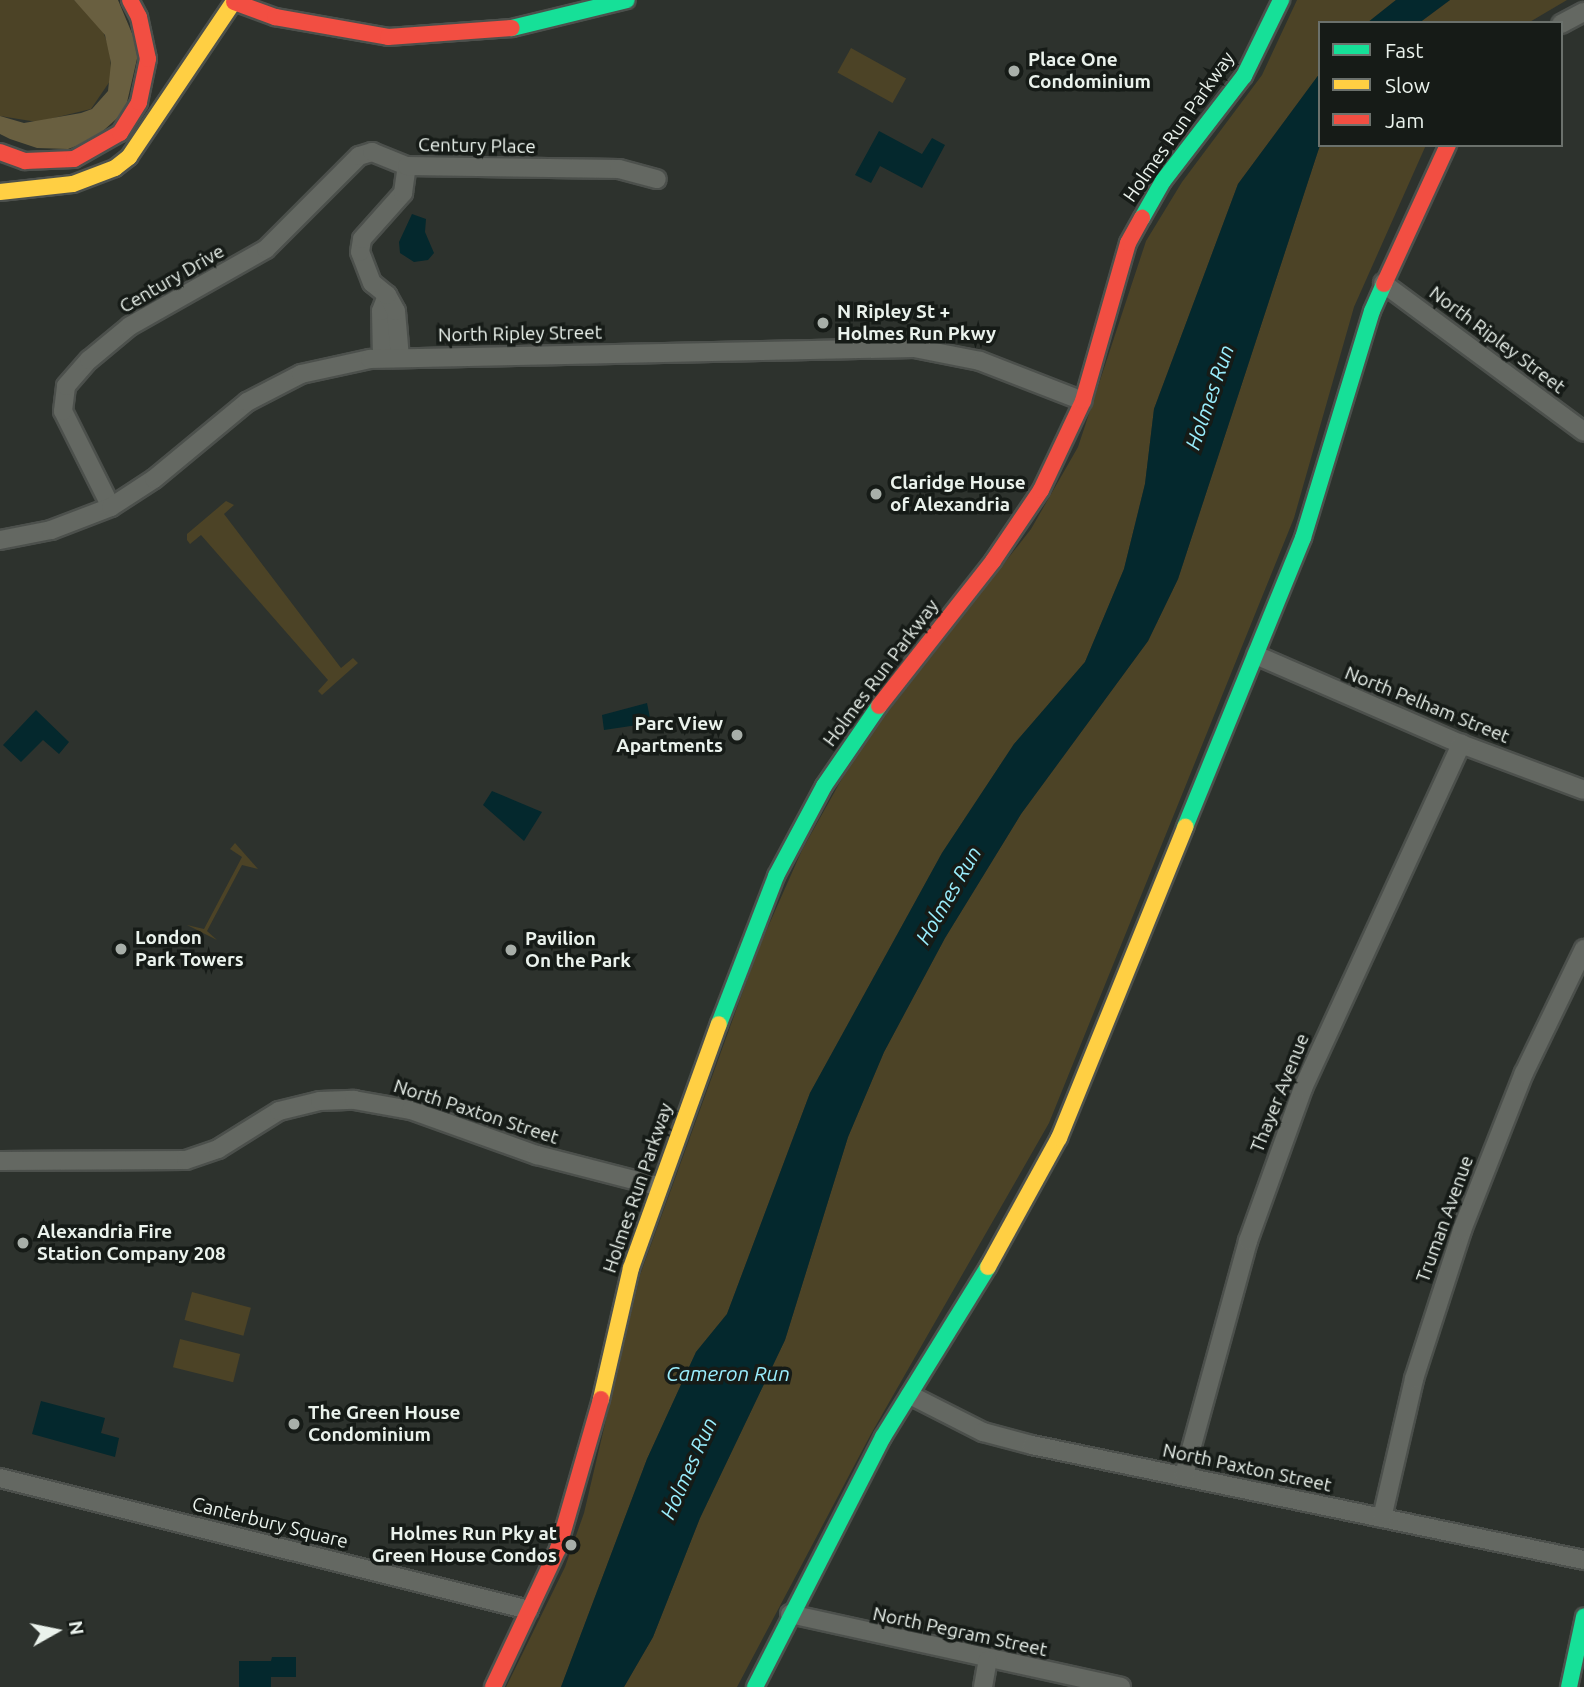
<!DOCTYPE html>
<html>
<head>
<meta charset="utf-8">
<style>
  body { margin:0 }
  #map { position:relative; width:1584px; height:1687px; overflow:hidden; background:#2d322d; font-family:Ubuntu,sans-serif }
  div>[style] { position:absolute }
  .green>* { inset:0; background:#4c4326; transform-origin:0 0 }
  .forest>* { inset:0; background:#695f40 }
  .water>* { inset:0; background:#04282d }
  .roads { filter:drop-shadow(2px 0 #4c504c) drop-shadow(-2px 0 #4c504c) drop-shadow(0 2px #4c504c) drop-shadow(0 -2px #4c504c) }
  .street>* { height:18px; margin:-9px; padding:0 9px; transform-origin:9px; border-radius:9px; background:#646862 }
  .fast>* { height:16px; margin:-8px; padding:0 8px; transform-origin:8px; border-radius:8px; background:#16e098 }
  .slow>* { height:16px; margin:-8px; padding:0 8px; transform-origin:8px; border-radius:8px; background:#ffcf43 }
  .jam>* { height:16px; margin:-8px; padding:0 8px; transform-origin:8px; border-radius:8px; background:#f24e42 }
  .dots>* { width:19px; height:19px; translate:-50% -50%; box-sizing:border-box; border:4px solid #161b17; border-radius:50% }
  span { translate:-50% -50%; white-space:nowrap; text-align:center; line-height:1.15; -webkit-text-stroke:7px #161b17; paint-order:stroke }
  .poi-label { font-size:19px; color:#eaf2ec; font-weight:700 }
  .left { translate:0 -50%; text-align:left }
  .right { translate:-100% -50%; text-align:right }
  .street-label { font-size:19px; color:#eaf2ec }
  .water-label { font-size:21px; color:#9aeefd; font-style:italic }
  .legend { position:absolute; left:1318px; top:21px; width:245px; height:126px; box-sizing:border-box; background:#161b17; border:2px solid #6b716c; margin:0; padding:9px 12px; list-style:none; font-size:21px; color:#eaf2ec }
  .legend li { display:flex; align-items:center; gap:14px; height:35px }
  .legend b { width:35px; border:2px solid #6b716c }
  .north { position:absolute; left:21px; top:1596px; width:70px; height:70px; -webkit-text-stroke:5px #161b17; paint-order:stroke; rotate:81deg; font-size:19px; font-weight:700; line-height:28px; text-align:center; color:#eaf2ec }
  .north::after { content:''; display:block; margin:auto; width:24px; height:32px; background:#eaf2ec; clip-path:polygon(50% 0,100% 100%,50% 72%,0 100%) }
</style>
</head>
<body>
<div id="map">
  <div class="green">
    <i style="clip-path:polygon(0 0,74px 0,100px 24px,109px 47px,112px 78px,91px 109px,37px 122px,0 116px)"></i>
    <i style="clip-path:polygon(1297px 0,1396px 0,1367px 23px,1320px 23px,1320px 73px,1238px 184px,1154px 409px,1145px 484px,1124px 569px,1085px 662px,1014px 744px,942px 853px,810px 1093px,727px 1314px,696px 1352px,647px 1459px,561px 1687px,506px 1687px,565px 1567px,584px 1513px,640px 1275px,759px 947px,802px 850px,858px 750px,1031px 529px,1078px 447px,1146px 241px,1182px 182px,1262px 75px)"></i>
    <i style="clip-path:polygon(1450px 0,1567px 0,1528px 23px,1419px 23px)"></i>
    <i style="left:851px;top:48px;width:63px;height:28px;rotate:29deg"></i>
    <i style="clip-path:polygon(1320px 145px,1426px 145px,1354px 307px,1294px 518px,1049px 1123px,871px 1434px,737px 1687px,624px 1687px,653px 1637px,700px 1518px,785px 1340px,848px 1137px,884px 1052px,945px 938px,1021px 814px,1148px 641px,1178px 579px)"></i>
    <i style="clip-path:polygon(226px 501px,234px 505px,224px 514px,341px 668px,353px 658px,358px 663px,322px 695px,318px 691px,328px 680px,201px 535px,190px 544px,187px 540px,187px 534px)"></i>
    <i style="clip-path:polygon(235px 843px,258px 869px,242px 865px,207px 931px,217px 940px,187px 925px,204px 929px,242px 857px,230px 849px)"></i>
    <i style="left:192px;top:1292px;width:61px;height:29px;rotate:15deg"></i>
    <i style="left:180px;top:1339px;width:62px;height:29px;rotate:14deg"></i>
  </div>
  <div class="forest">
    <i style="clip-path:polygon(74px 0,118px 0,139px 50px,125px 111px,93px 140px,68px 149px,37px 148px,10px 139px,0 134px,0 116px,24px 123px,81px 113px,92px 109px,108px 91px,111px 63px,105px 35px)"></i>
  </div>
  <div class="water">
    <i style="clip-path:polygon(1396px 0,1450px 0,1419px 23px,1367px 23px)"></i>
    <i style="clip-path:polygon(1320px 73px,1320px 145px,1178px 579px,1148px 641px,1021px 814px,945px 938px,884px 1052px,848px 1137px,785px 1340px,700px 1518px,653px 1637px,624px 1687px,561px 1687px,647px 1459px,696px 1352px,727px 1314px,810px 1093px,942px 853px,1014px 744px,1085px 662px,1124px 569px,1145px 484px,1154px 409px,1238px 184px)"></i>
    <i style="clip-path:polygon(879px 131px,922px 154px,932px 138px,945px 145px,922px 188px,880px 166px,871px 183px,855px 175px)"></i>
    <i style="clip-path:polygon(412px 214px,426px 219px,425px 232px,434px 253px,428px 260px,414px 262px,400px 253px,399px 242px)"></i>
    <i style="clip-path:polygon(647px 703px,651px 723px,604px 730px,602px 715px)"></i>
    <i style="clip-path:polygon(36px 710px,69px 742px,59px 754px,43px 740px,21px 762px,3px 745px)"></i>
    <i style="clip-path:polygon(492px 791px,542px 812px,524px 841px,483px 805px)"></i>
    <i style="clip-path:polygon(41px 1401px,105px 1418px,101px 1433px,119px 1438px,115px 1457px,32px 1434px)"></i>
    <i style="clip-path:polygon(272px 1657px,296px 1657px,296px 1677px,271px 1677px,271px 1687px,239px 1687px,239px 1661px,271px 1661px)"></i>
  </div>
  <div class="roads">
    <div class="street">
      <i style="left:1561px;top:24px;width:26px;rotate:-28deg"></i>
      <i style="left:1383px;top:283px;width:250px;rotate:36.5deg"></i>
      <i style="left:382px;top:358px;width:47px;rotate:-91.2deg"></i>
      <i style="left:381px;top:311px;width:17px;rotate:-69deg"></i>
      <i style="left:400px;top:358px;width:47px;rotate:-94.9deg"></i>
      <i style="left:396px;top:311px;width:18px;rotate:-119deg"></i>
      <i style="left:387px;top:295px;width:19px;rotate:-141deg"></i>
      <i style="left:372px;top:283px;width:33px;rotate:-111deg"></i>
      <i style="left:360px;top:252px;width:13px;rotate:-81deg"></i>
      <i style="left:362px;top:239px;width:62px;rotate:-48.3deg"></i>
      <i style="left:403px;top:193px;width:27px;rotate:-82deg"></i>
      <i style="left:111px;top:507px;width:107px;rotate:-116.6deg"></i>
      <i style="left:63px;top:411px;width:25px;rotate:-83deg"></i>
      <i style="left:66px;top:386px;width:35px;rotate:-49deg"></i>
      <i style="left:89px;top:360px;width:53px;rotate:-39.7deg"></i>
      <i style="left:130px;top:326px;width:156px;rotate:-29.5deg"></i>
      <i style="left:266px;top:249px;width:132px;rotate:-45deg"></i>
      <i style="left:359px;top:156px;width:14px;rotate:-17deg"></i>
      <i style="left:372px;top:152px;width:38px;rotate:22deg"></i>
      <i style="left:407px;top:166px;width:212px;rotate:0.8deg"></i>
      <i style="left:619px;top:169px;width:39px;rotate:15deg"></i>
      <i style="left:0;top:540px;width:52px;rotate:-11.1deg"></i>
      <i style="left:51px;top:530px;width:64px;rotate:-21deg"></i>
      <i style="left:111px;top:507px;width:51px;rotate:-33.1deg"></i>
      <i style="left:154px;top:479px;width:121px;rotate:-39.6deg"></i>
      <i style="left:247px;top:402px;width:61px;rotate:-27.4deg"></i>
      <i style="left:301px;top:374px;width:71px;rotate:-12.3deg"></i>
      <i style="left:370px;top:359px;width:544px;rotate:-1.16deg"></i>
      <i style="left:914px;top:348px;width:67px;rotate:11.1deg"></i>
      <i style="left:980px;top:361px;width:110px;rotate:21.2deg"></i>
      <i style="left:1256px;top:655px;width:223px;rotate:23.5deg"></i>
      <i style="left:1461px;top:744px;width:131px;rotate:20.5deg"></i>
      <i style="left:0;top:1161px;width:186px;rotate:-0.3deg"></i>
      <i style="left:186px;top:1160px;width:34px;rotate:-19deg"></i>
      <i style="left:218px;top:1149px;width:72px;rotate:-31.9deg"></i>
      <i style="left:279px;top:1111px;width:42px;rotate:-13.7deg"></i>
      <i style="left:320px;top:1101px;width:34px;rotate:-2deg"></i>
      <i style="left:354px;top:1100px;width:58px;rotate:10deg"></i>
      <i style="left:411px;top:1110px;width:134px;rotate:19.7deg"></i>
      <i style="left:537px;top:1155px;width:124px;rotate:14.5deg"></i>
      <i style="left:910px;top:1395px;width:82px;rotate:26.9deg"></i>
      <i style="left:983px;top:1432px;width:51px;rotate:14.9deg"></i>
      <i style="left:1032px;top:1445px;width:564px;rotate:11.77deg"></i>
      <i style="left:1184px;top:1475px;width:243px;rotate:-74.7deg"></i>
      <i style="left:1248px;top:1241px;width:163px;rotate:-70.2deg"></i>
      <i style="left:1303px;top:1088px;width:379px;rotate:-65.3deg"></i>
      <i style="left:0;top:1478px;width:545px;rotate:14.01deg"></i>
      <i style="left:1382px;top:1518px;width:143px;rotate:-77deg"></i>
      <i style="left:1414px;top:1379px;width:157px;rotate:-72.1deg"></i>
      <i style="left:1462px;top:1230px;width:169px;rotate:-68.5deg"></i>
      <i style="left:1524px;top:1073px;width:138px;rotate:-64.2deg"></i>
      <i style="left:790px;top:1614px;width:339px;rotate:12.4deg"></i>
      <i style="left:983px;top:1687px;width:27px;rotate:-80deg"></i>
    </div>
    <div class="fast">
      <i style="left:512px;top:28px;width:118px;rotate:-13.7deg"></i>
      <i style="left:1142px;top:218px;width:43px;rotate:-60.4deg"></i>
      <i style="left:1163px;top:181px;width:133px;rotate:-52.4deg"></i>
      <i style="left:1244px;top:76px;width:85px;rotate:-64deg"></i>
      <i style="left:1185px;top:827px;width:312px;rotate:-67.8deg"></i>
      <i style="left:1303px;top:538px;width:237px;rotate:-73.1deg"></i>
      <i style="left:1372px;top:311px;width:30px;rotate:-66deg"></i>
      <i style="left:719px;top:1024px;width:159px;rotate:-68.9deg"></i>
      <i style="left:776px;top:876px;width:102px;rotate:-61.9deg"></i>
      <i style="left:824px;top:786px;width:97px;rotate:-55.5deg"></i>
      <i style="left:755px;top:1687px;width:281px;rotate:-62.9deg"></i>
      <i style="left:883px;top:1437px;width:200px;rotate:-58.3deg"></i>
      <i style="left:1569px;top:1687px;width:72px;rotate:-77.9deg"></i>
    </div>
    <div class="slow">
      <i style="left:0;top:192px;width:73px;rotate:-6.3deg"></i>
      <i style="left:73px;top:184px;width:45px;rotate:-20.9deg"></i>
      <i style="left:115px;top:168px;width:18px;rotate:-38deg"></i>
      <i style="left:129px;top:157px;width:189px;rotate:-56deg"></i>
      <i style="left:988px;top:1267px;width:147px;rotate:-61.2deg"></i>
      <i style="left:1059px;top:1138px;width:336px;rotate:-67.9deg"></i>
      <i style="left:601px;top:1399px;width:134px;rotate:-77.1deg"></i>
      <i style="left:631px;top:1268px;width:259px;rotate:-70.2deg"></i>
    </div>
    <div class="jam">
      <i style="left:234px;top:2px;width:44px;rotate:20.1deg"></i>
      <i style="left:275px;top:17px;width:115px;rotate:10deg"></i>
      <i style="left:388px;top:37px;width:124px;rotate:-4.2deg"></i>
      <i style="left:0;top:152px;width:27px;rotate:20deg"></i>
      <i style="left:25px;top:161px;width:49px;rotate:-2.3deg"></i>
      <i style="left:74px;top:159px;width:53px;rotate:-29.5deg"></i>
      <i style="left:120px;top:133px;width:36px;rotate:-58deg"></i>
      <i style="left:139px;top:102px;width:44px;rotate:-78.2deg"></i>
      <i style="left:148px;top:59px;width:43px;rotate:-102.1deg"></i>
      <i style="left:139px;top:17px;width:19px;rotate:-118deg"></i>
      <i style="left:1384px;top:284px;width:153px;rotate:-65.3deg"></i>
      <i style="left:879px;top:706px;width:184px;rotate:-51.8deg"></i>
      <i style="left:993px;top:561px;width:86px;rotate:-55.9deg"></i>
      <i style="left:1041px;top:490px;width:98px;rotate:-64.7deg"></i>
      <i style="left:1083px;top:401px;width:164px;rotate:-74.1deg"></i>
      <i style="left:1128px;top:243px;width:29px;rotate:-61deg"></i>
      <i style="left:493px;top:1687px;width:153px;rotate:-64.8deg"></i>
      <i style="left:558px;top:1549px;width:156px;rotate:-74deg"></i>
    </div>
  </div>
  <div class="dots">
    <i style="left:1014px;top:71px;background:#a8afa9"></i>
    <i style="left:823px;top:323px;background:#a8afa9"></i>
    <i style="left:876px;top:494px;background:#a8afa9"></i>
    <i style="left:737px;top:735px;background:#a8afa9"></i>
    <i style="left:121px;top:949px;background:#a8afa9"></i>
    <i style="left:511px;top:950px;background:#a8afa9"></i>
    <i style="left:23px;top:1243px;background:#a8afa9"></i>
    <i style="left:294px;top:1424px;background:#a8afa9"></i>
    <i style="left:571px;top:1545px;background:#a8afa9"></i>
  </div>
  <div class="poi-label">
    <span class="left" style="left:1028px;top:71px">Place One<br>Condominium</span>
    <span class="left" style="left:837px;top:323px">N Ripley St +<br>Holmes Run Pkwy</span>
    <span class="left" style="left:890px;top:494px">Claridge House<br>of Alexandria</span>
    <span class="right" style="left:723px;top:735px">Parc View<br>Apartments</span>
    <span class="left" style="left:135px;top:949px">London<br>Park Towers</span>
    <span class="left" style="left:525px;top:950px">Pavilion<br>On the Park</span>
    <span class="left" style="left:37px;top:1243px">Alexandria Fire<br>Station Company 208</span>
    <span class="left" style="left:308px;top:1424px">The Green House<br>Condominium</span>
    <span class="right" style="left:557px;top:1545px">Holmes Run Pky at<br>Green House Condos</span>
  </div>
  <div class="street-label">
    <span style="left:1179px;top:127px;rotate:-55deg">Holmes Run Parkway</span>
    <span style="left:477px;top:146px;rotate:1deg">Century Place</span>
    <span style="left:172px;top:279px;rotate:-30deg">Century Drive</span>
    <span style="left:520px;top:334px;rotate:-1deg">North Ripley Street</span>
    <span style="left:1497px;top:340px;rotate:37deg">North Ripley Street</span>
    <span style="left:881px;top:673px;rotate:-53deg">Holmes Run Parkway</span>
    <span style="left:1427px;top:705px;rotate:22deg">North Pelham Street</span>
    <span style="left:1280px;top:1093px;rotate:-68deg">Thayer Avenue</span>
    <span style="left:476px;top:1112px;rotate:18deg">North Paxton Street</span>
    <span style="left:638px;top:1188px;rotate:-71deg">Holmes Run Parkway</span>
    <span style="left:1445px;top:1219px;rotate:-70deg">Truman Avenue</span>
    <span style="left:1247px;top:1468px;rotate:12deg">North Paxton Street</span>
    <span style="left:270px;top:1523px;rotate:14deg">Canterbury Square</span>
    <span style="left:960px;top:1632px;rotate:12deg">North Pegram Street</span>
  </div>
  <div class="water-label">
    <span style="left:1209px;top:397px;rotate:-71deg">Holmes Run</span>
    <span style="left:948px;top:895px;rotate:-60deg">Holmes Run</span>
    <span style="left:728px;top:1373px">Cameron Run</span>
    <span style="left:688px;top:1468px;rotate:-66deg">Holmes Run</span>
  </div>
  <ul class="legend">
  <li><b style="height:9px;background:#16e098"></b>Fast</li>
  <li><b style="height:9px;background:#ffcf43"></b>Slow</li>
  <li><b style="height:9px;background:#f24e42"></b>Jam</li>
  </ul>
  <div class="north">N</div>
</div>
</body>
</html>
